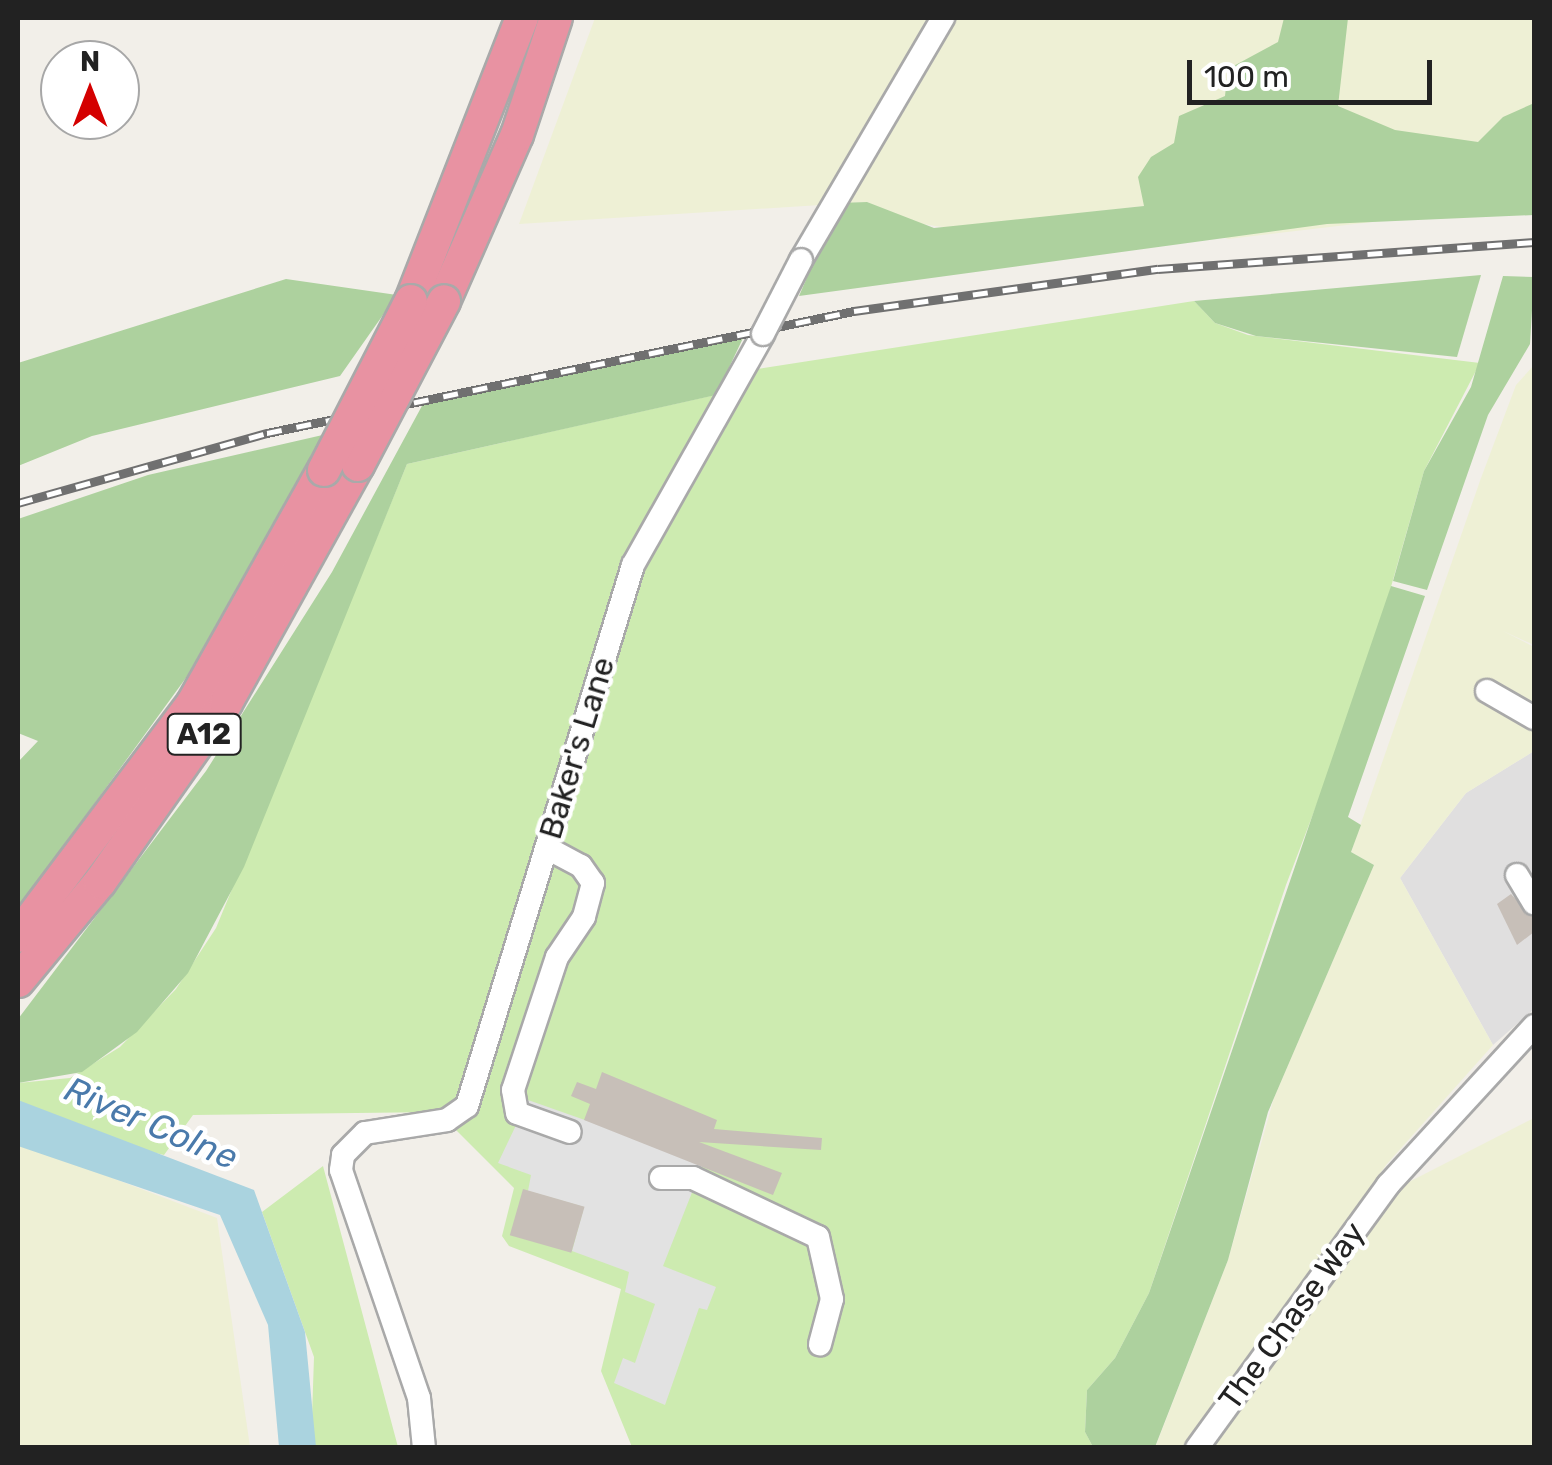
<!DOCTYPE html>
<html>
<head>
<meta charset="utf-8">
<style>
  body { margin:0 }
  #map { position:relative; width:1552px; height:1465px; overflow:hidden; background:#f2efe9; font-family:Rubik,sans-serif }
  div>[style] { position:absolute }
  .residential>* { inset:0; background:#e0dfdf }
  .farmland>* { inset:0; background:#eef0d5 }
  .grass>* { inset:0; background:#cdebb0 }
  .forest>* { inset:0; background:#add19e }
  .parking>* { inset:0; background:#e2e2e2 }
  .water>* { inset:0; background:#aad3df }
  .building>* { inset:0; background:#c7bfb8; transform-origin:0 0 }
  .roads { filter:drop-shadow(2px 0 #a9a9a9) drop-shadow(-2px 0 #a9a9a9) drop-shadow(0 2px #a9a9a9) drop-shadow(0 -2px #a9a9a9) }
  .minor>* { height:22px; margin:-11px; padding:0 11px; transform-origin:11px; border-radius:11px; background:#fff }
  .highway>* { height:32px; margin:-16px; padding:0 16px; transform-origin:16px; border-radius:16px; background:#e892a2 }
  .rail>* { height:9px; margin-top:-4.5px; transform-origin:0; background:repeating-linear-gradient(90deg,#fff 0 15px,#707070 0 30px); box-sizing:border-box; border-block:2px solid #707070 }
  .bridges { filter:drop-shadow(2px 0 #a9a9a9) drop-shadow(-2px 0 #a9a9a9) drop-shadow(0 2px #a9a9a9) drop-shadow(0 -2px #a9a9a9) }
  .minor-bridge>* { height:22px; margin:-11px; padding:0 11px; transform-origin:11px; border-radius:11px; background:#fff }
  .highway-bridge>* { height:32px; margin:-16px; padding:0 16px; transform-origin:16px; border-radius:16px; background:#e892a2 }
  span { translate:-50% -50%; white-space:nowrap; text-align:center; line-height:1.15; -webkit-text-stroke:9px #fff; paint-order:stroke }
  .shield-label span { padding:2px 8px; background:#fff; border:2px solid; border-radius:8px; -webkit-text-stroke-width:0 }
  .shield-label { font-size:30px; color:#222; font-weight:700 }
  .street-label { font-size:32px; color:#222 }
  .water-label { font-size:35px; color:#4a7aab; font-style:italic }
  .frame { position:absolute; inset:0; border:20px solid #222; pointer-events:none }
  .north { position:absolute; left:40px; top:40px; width:100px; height:100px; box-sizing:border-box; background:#fff; border:2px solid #a7a7a7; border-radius:50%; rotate:0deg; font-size:28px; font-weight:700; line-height:40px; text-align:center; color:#222 }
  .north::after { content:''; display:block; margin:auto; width:35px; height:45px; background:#d40000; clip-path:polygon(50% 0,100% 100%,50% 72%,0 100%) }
  .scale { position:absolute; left:1187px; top:60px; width:245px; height:45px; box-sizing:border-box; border:5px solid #222; border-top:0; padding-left:12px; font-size:30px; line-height:35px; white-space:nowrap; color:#222; -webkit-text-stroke:8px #fff; paint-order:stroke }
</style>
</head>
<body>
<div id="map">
  <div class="residential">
    <i style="clip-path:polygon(1534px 751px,1534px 1009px,1493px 1045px,1400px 878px,1466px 793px)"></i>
  </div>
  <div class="farmland">
    <i style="clip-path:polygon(595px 18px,1534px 18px,1534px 215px,1423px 216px,1228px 239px,1144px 206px,949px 228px,909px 222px,867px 202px,519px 224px)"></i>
    <i style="clip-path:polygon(1534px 365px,1534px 645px,1503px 631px,1534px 647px,1534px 751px,1466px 793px,1400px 878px,1493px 1045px,1386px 1165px,1192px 1447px,1155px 1448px,1228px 1260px,1274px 1098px,1374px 865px,1351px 852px,1481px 478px,1516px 385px)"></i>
    <i style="clip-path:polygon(1534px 1118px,1534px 1447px,1207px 1448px,1403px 1185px)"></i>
    <i style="clip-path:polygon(18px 1142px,217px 1218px,250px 1447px,18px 1447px)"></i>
  </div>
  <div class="grass">
    <i style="clip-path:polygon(1194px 301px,1215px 323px,1248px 335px,1480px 363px,1424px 471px,1365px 678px,1286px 885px,1149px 1293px,1115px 1358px,1087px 1390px,1085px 1432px,1093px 1447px,632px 1447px,601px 1371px,621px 1289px,509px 1246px,502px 1236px,514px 1188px,438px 1112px,193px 1115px,164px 1155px,18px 1120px,18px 1083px,70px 1078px,120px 1047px,176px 989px,216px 928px,407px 464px,715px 395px,725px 374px)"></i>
    <i style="clip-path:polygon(323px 1166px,398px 1447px,311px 1447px,314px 1357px,262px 1212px)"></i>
  </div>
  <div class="forest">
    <i style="clip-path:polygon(1284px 18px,1348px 18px,1338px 106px,1395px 130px,1478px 142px,1503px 117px,1532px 104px,1534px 63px,1534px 215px,1327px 224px,799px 296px,839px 203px,867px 202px,934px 228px,1144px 206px,1138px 177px,1151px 157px,1174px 143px,1179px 116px,1225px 96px,1228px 69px,1278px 42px)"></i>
    <i style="clip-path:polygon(1481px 275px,1457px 357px,1256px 336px,1215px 323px,1194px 301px)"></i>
    <i style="clip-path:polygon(1503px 276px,1534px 277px,1530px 344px,1488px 415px,1427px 590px,1393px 581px,1424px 471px,1471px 387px)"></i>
    <i style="clip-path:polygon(286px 279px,397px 295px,340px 376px,92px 436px,18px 466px,18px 363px)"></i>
    <i style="clip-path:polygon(744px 336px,716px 395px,407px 464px,244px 867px,188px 973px,137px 1032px,82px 1072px,18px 1083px,18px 1019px,206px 771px,332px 572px,423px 404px)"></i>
    <i style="clip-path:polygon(327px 434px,204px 653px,18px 909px,18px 762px,38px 741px,18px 733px,18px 519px,148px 475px)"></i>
    <i style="clip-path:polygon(1391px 586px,1425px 596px,1348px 817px,1361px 825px,1351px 852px,1374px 865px,1268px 1112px,1228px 1260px,1155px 1447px,1093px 1447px,1085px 1432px,1087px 1390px,1115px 1358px,1149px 1293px)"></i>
  </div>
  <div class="parking">
    <i style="clip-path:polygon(528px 1100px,704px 1162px,663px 1266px,716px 1287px,707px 1310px,699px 1308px,665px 1405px,614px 1383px,623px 1358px,635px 1363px,655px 1304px,625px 1292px,629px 1272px,572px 1251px,584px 1207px,528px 1191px,531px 1175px,498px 1163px)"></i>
  </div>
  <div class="water">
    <i style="clip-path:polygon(18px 1100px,254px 1190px,305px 1332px,316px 1447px,279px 1447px,268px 1325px,220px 1215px,18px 1146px)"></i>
  </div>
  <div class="building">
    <i style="clip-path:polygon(1511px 894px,1534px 918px,1534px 932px,1517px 945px,1497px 904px)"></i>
    <i style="clip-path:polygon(602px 1072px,717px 1120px,714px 1129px,822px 1138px,821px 1150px,699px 1142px,782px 1173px,773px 1195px,584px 1120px,590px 1104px,571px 1096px,577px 1082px,596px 1089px)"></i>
    <i style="left:523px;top:1189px;width:64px;height:48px;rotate:16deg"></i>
  </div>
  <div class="roads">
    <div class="minor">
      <i style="left:801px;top:260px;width:281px;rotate:-59.6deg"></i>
      <i style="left:1487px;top:691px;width:54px;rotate:29.9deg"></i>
      <i style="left:547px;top:848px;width:38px;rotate:28deg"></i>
      <i style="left:581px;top:866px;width:21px;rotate:55deg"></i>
      <i style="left:593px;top:883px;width:35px;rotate:105deg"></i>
      <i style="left:584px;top:917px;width:48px;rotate:124deg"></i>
      <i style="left:557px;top:957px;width:140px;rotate:108.3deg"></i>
      <i style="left:513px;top:1090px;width:23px;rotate:80deg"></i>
      <i style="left:517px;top:1113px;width:56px;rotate:19.7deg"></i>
      <i style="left:1517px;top:875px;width:33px;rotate:59deg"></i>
      <i style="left:661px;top:1178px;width:32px"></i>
      <i style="left:693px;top:1178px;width:138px;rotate:25.3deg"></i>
      <i style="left:818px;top:1237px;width:64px;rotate:77.3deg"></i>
      <i style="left:832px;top:1299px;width:47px;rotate:104.9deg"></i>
      <i style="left:424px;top:1448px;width:50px;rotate:-95.7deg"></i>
      <i style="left:419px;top:1398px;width:241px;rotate:-108.9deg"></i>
      <i style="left:341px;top:1170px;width:15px;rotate:-82deg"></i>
      <i style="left:343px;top:1155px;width:31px;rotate:-45deg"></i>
      <i style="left:365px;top:1133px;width:83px;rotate:-9deg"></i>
      <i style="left:447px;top:1120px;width:24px;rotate:-35deg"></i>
      <i style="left:467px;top:1106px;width:566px;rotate:-72.94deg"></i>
      <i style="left:633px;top:565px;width:265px;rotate:-60.6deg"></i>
      <i style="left:1197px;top:1448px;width:325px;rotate:-54deg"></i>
      <i style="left:1388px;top:1185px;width:216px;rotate:-47.4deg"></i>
    </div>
    <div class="highway">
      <i style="left:411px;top:301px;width:304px;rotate:-68.6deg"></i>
      <i style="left:444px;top:301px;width:181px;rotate:-66.3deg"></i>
      <i style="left:517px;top:135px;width:123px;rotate:-71.6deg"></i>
      <i style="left:18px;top:936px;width:291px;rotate:-53.1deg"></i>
      <i style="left:193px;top:703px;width:267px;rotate:-60.7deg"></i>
      <i style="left:18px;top:981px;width:129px;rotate:-50.4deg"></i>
      <i style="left:100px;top:882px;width:219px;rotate:-54.9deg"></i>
      <i style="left:226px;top:703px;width:272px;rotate:-61deg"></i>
    </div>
  </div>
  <div class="rail">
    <i style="left:18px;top:503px;width:259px;rotate:-15.7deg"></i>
    <i style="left:267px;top:433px;width:600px;rotate:-11.74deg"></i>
    <i style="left:854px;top:311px;width:307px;rotate:-7.9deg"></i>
    <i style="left:1158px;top:269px;width:377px;rotate:-4.1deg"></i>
  </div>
  <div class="bridges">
    <div class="minor-bridge">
      <i style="left:763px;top:334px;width:83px;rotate:-62.8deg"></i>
    </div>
    <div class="highway-bridge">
      <i style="left:358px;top:465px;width:185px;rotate:-62.3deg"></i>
      <i style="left:324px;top:470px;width:190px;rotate:-62.8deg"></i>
    </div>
  </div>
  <div class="shield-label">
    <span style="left:204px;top:734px">A12</span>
  </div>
  <div class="street-label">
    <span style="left:577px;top:748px;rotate:-73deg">Baker's Lane</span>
    <span style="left:1292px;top:1316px;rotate:-54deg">The Chase Way</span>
  </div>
  <div class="water-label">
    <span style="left:151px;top:1123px;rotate:23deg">River Colne</span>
  </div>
  <div class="frame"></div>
  <div class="north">N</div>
  <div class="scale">100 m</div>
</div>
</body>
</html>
